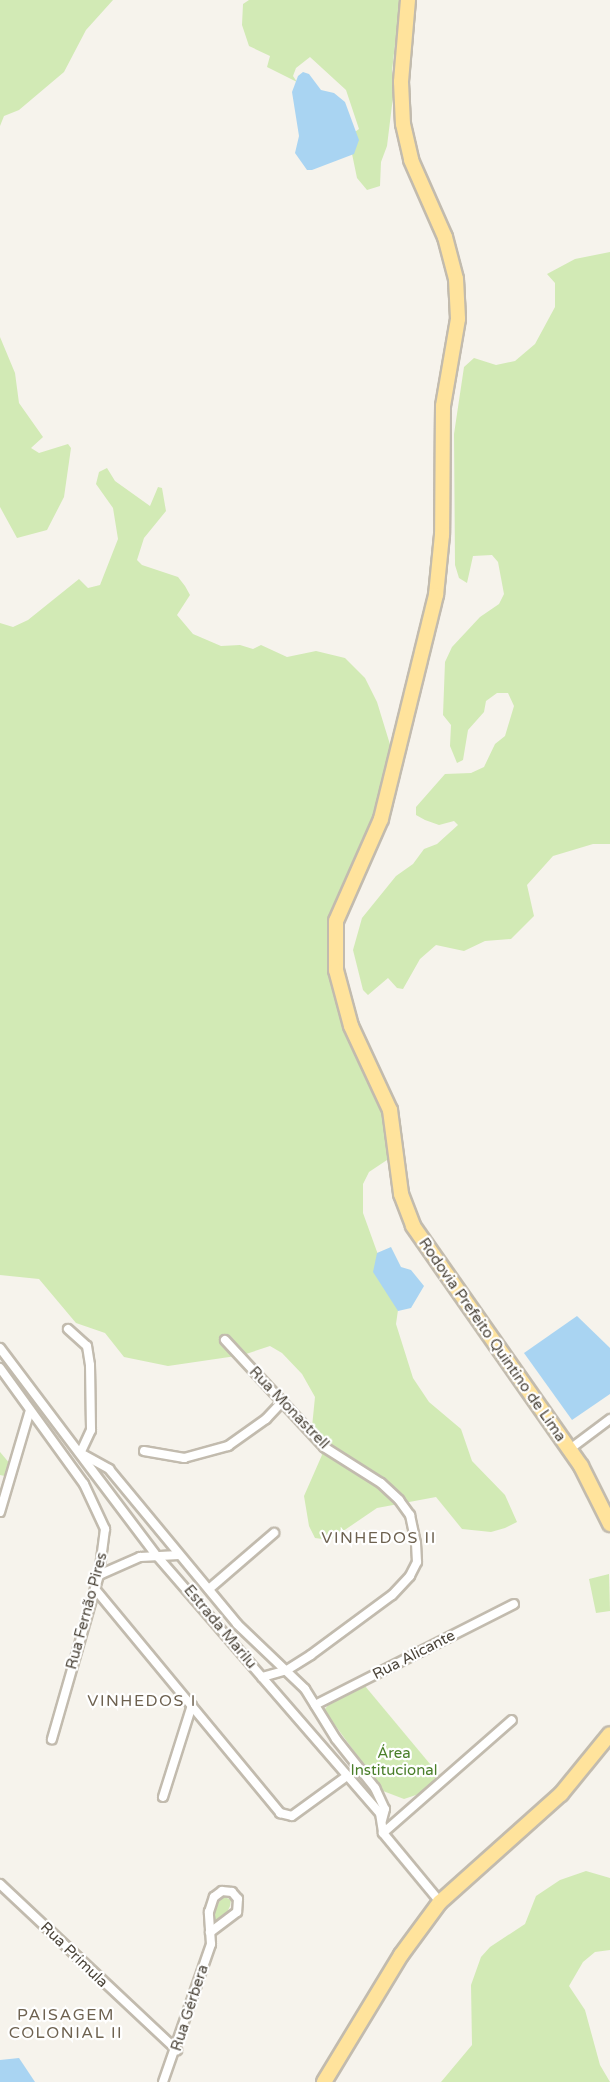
<!DOCTYPE html>
<html>
<head>
<meta charset="utf-8">
<style>
  body { margin:0 }
  #map { position:relative; width:610px; height:2082px; overflow:hidden; background:#f6f3ec; font-family:"Varela Round",sans-serif }
  div>[style] { position:absolute }
  .green>* { inset:0; background:#d2eab5 }
  .water>* { inset:0; background:#a9d4f2 }
  .roads { filter:drop-shadow(2px 0 #c2bbae) drop-shadow(-2px 0 #c2bbae) drop-shadow(0 2px #c2bbae) drop-shadow(0 -2px #c2bbae) }
  .street>* { height:8px; margin:-4px; padding:0 4px; transform-origin:4px; border-radius:4px; background:#fff }
  .primary>* { height:14px; margin:-7px; padding:0 7px; transform-origin:7px; border-radius:7px; background:#ffe39c }
  span { translate:-50% -50%; white-space:nowrap; text-align:center; line-height:1.15; -webkit-text-stroke:4.5px #fff; paint-order:stroke }
  .street-label { font-size:15px; color:#4b4439 }
  .park-label { font-size:15px; color:#4a7f2a }
  .neighbourhood-label { font-size:16px; color:#6e6250; letter-spacing:1.5px }
</style>
</head>
<body>
<div id="map">
  <div class="green">
    <i style="clip-path:polygon(0 0,113px 0,86px 30px,64px 72px,19px 110px,4px 116px,0 126px)"></i>
    <i style="clip-path:polygon(249px 0,400px 0,392px 71px,393px 97px,387px 146px,381px 162px,380px 186px,367px 190px,357px 178px,351px 149px,352px 134px,359px 129px,346px 90px,310px 57px,296px 68px,293px 76px,297px 82px,267px 67px,270px 56px,249px 46px,242px 25px,243px 4px)"></i>
    <i style="clip-path:polygon(610px 252px,610px 844px,593px 844px,553px 856px,527px 885px,534px 916px,511px 939px,485px 941px,464px 951px,436px 945px,420px 959px,403px 989px,397px 988px,388px 978px,368px 995px,363px 990px,353px 950px,362px 918px,396px 876px,413px 864px,424px 849px,437px 844px,458px 825px,454px 821px,439px 825px,425px 820px,416px 815px,416px 807px,445px 774px,471px 773px,484px 767px,495px 744px,505px 736px,514px 706px,508px 693px,497px 693px,486px 701px,484px 712px,468px 730px,463px 760px,457px 763px,450px 746px,451px 725px,443px 715px,445px 662px,452px 647px,480px 617px,499px 604px,504px 594px,498px 562px,492px 555px,473px 556px,467px 583px,459px 578px,455px 565px,454px 434px,464px 367px,474px 358px,496px 365px,515px 361px,535px 344px,555px 307px,555px 283px,547px 274px,575px 259px)"></i>
    <i style="clip-path:polygon(0 337px,15px 373px,19px 403px,43px 437px,31px 448px,39px 453px,68px 444px,71px 448px,64px 497px,47px 530px,17px 538px,0 507px)"></i>
    <i style="clip-path:polygon(107px 468px,115px 481px,150px 506px,158px 487px,162px 488px,166px 511px,144px 538px,137px 560px,142px 565px,178px 577px,185px 586px,190px 595px,177px 615px,193px 634px,221px 646px,240px 645px,253px 649px,261px 645px,287px 657px,316px 651px,345px 658px,365px 678px,377px 702px,392px 751px,380px 818px,340px 899px,335px 960px,386px 1110px,393px 1156px,369px 1172px,363px 1184px,363px 1213px,398px 1310px,396px 1324px,413px 1378px,429px 1402px,461px 1429px,472px 1461px,505px 1495px,517px 1522px,505px 1528px,491px 1532px,462px 1529px,436px 1497px,377px 1508px,330px 1540px,315px 1538px,309px 1526px,304px 1496px,322px 1455px,312px 1427px,315px 1397px,302px 1374px,282px 1353px,270px 1346px,243px 1355px,168px 1366px,124px 1357px,105px 1333px,76px 1323px,39px 1279px,0 1275px,0 623px,13px 627px,28px 620px,79px 579px,88px 588px,100px 585px,118px 539px,113px 508px,96px 484px,99px 472px)"></i>
    <i style="clip-path:polygon(0 1452px,11px 1465px,9px 1477px,0 1475px)"></i>
    <i style="clip-path:polygon(609px 1574px,610px 1611px,596px 1613px,589px 1579px)"></i>
    <i style="clip-path:polygon(365px 1686px,440px 1776px,419px 1794px,404px 1799px,383px 1791px,324px 1710px,330px 1703px)"></i>
    <i style="clip-path:polygon(586px 1871px,610px 1878px,610px 1950px,595px 1952px,583px 1962px,569px 1986px,585px 2010px,600px 2065px,610px 2082px,441px 2082px,472px 2045px,471px 1985px,481px 1957px,490px 1947px,525px 1924px,536px 1896px,560px 1880px)"></i>
    <i style="clip-path:polygon(223px 1896px,231px 1900px,230px 1906px,225px 1917px,214px 1922px,212px 1913px)"></i>
  </div>
  <div class="water">
    <i style="clip-path:polygon(303px 72px,309px 74px,321px 90px,334px 93px,345px 102px,359px 140px,354px 154px,312px 170px,307px 170px,295px 153px,299px 136px,292px 92px,298px 76px)"></i>
    <i style="clip-path:polygon(391px 1247px,401px 1267px,411px 1270px,424px 1286px,411px 1308px,398px 1311px,373px 1272px,377px 1253px)"></i>
    <i style="clip-path:polygon(577px 1316px,610px 1348px,610px 1394px,572px 1420px,524px 1353px)"></i>
    <i style="clip-path:polygon(19px 2058px,35px 2082px,0 2082px,0 2060px)"></i>
  </div>
  <div class="roads">
    <div class="street">
      <i style="left:68px;top:1329px;width:25px;rotate:42deg"></i>
      <i style="left:87px;top:1346px;width:19px;rotate:81deg"></i>
      <i style="left:90px;top:1365px;width:65px;rotate:89.1deg"></i>
      <i style="left:91px;top:1430px;width:23px;rotate:115deg"></i>
      <i style="left:225px;top:1340px;width:146px;rotate:47.2deg"></i>
      <i style="left:324px;top:1447px;width:67px;rotate:32.3deg"></i>
      <i style="left:381px;top:1483px;width:25px;rotate:43deg"></i>
      <i style="left:399px;top:1500px;width:19px;rotate:54deg"></i>
      <i style="left:410px;top:1515px;width:29px;rotate:78deg"></i>
      <i style="left:416px;top:1543px;width:19px;rotate:87deg"></i>
      <i style="left:417px;top:1562px;width:16px;rotate:117deg"></i>
      <i style="left:410px;top:1576px;width:26px;rotate:133deg"></i>
      <i style="left:392px;top:1595px;width:101px;rotate:143.5deg"></i>
      <i style="left:311px;top:1655px;width:28px;rotate:148deg"></i>
      <i style="left:287px;top:1670px;width:26px;rotate:164deg"></i>
      <i style="left:0;top:1348px;width:261px;rotate:53deg"></i>
      <i style="left:157px;top:1556px;width:340px;rotate:49.1deg"></i>
      <i style="left:380px;top:1813px;width:20px;rotate:81deg"></i>
      <i style="left:383px;top:1833px;width:89px;rotate:50.4deg"></i>
      <i style="left:0;top:1368px;width:143px;rotate:54.1deg"></i>
      <i style="left:84px;top:1484px;width:50px;rotate:65deg"></i>
      <i style="left:105px;top:1529px;width:46px;rotate:97.4deg"></i>
      <i style="left:99px;top:1575px;width:171px;rotate:106deg"></i>
      <i style="left:570px;top:1449px;width:50px;rotate:-36.9deg"></i>
      <i style="left:144px;top:1451px;width:41px;rotate:9.9deg"></i>
      <i style="left:184px;top:1458px;width:46px;rotate:-15.3deg"></i>
      <i style="left:228px;top:1446px;width:47px;rotate:-35.4deg"></i>
      <i style="left:266px;top:1419px;width:22px;rotate:-47deg"></i>
      <i style="left:84px;top:1455px;width:29px;rotate:29deg"></i>
      <i style="left:109px;top:1469px;width:201px;rotate:50.4deg"></i>
      <i style="left:237px;top:1624px;width:94px;rotate:43.7deg"></i>
      <i style="left:305px;top:1689px;width:59px;rotate:58.2deg"></i>
      <i style="left:336px;top:1739px;width:63px;rotate:51.5deg"></i>
      <i style="left:375px;top:1788px;width:23px;rotate:65deg"></i>
      <i style="left:385px;top:1809px;width:11px;rotate:105deg"></i>
      <i style="left:0;top:1512px;width:106px;rotate:-73.6deg"></i>
      <i style="left:99px;top:1575px;width:45px;rotate:-23.7deg"></i>
      <i style="left:140px;top:1557px;width:39px;rotate:-3deg"></i>
      <i style="left:95px;top:1589px;width:291px;rotate:50.4deg"></i>
      <i style="left:280px;top:1813px;width:12px;rotate:14deg"></i>
      <i style="left:292px;top:1816px;width:68px;rotate:-36deg"></i>
      <i style="left:209px;top:1589px;width:86px;rotate:-40.7deg"></i>
      <i style="left:315px;top:1705px;width:223px;rotate:-26.9deg"></i>
      <i style="left:163px;top:1797px;width:96px;rotate:-72.5deg"></i>
      <i style="left:383px;top:1833px;width:171px;rotate:-41.2deg"></i>
      <i style="left:0;top:1884px;width:243px;rotate:43.2deg"></i>
      <i style="left:163px;top:2082px;width:146px;rotate:-70.8deg"></i>
      <i style="left:211px;top:1944px;width:32px;rotate:-94deg"></i>
      <i style="left:209px;top:1912px;width:16px;rotate:-72deg"></i>
      <i style="left:214px;top:1897px;width:10px;rotate:-37deg"></i>
      <i style="left:222px;top:1891px;width:10px;rotate:6deg"></i>
      <i style="left:232px;top:1892px;width:9px;rotate:49deg"></i>
      <i style="left:238px;top:1899px;width:13px;rotate:94deg"></i>
      <i style="left:237px;top:1912px;width:34px;rotate:143deg"></i>
    </div>
    <div class="primary">
      <i style="left:408px;top:0;width:82px;rotate:94.9deg"></i>
      <i style="left:401px;top:82px;width:42px;rotate:87.3deg"></i>
      <i style="left:403px;top:124px;width:37px;rotate:77deg"></i>
      <i style="left:411px;top:160px;width:84px;rotate:66.2deg"></i>
      <i style="left:445px;top:237px;width:43px;rotate:75.3deg"></i>
      <i style="left:456px;top:279px;width:40px;rotate:87.1deg"></i>
      <i style="left:458px;top:319px;width:88px;rotate:99.8deg"></i>
      <i style="left:443px;top:406px;width:129px;rotate:90.4deg"></i>
      <i style="left:442px;top:535px;width:60px;rotate:95.7deg"></i>
      <i style="left:436px;top:595px;width:231px;rotate:103.8deg"></i>
      <i style="left:381px;top:819px;width:111px;rotate:113.8deg"></i>
      <i style="left:336px;top:921px;width:49px;rotate:90deg"></i>
      <i style="left:336px;top:970px;width:58px;rotate:75deg"></i>
      <i style="left:351px;top:1026px;width:93px;rotate:65.1deg"></i>
      <i style="left:390px;top:1110px;width:85px;rotate:82.5deg"></i>
      <i style="left:401px;top:1194px;width:34px;rotate:69deg"></i>
      <i style="left:413px;top:1226px;width:293px;rotate:55deg"></i>
      <i style="left:581px;top:1466px;width:65px;rotate:63.4deg"></i>
      <i style="left:324px;top:2082px;width:149px;rotate:-58.8deg"></i>
      <i style="left:401px;top:1955px;width:66px;rotate:-53.7deg"></i>
      <i style="left:440px;top:1902px;width:162px;rotate:-41.8deg"></i>
      <i style="left:561px;top:1794px;width:77px;rotate:-50.8deg"></i>
    </div>
  </div>
  <div class="street-label">
    <span style="left:492px;top:1340px;rotate:55deg">Rodovia Prefeito Quintino de Lima</span>
    <span style="left:289px;top:1408px;rotate:46deg">Rua Monastrell</span>
    <span style="left:87px;top:1611px;rotate:-75deg">Rua Fernão Pires</span>
    <span style="left:220px;top:1627px;rotate:50deg">Estrada Marilu</span>
    <span style="left:414px;top:1655px;rotate:-27deg">Rua Alicante</span>
    <span style="left:74px;top:1955px;rotate:44deg">Rua Prímula</span>
    <span style="left:190px;top:2008px;rotate:-72deg">Rua Gérbera</span>
  </div>
  <div class="park-label">
    <span style="left:394px;top:1762px">Área<br>Institucional</span>
  </div>
  <div class="neighbourhood-label">
    <span style="left:379px;top:1538px">VINHEDOS II</span>
    <span style="left:142px;top:1701px">VINHEDOS I</span>
    <span style="left:66px;top:2024px">PAISAGEM<br>COLONIAL II</span>
  </div>
</div>
</body>
</html>
